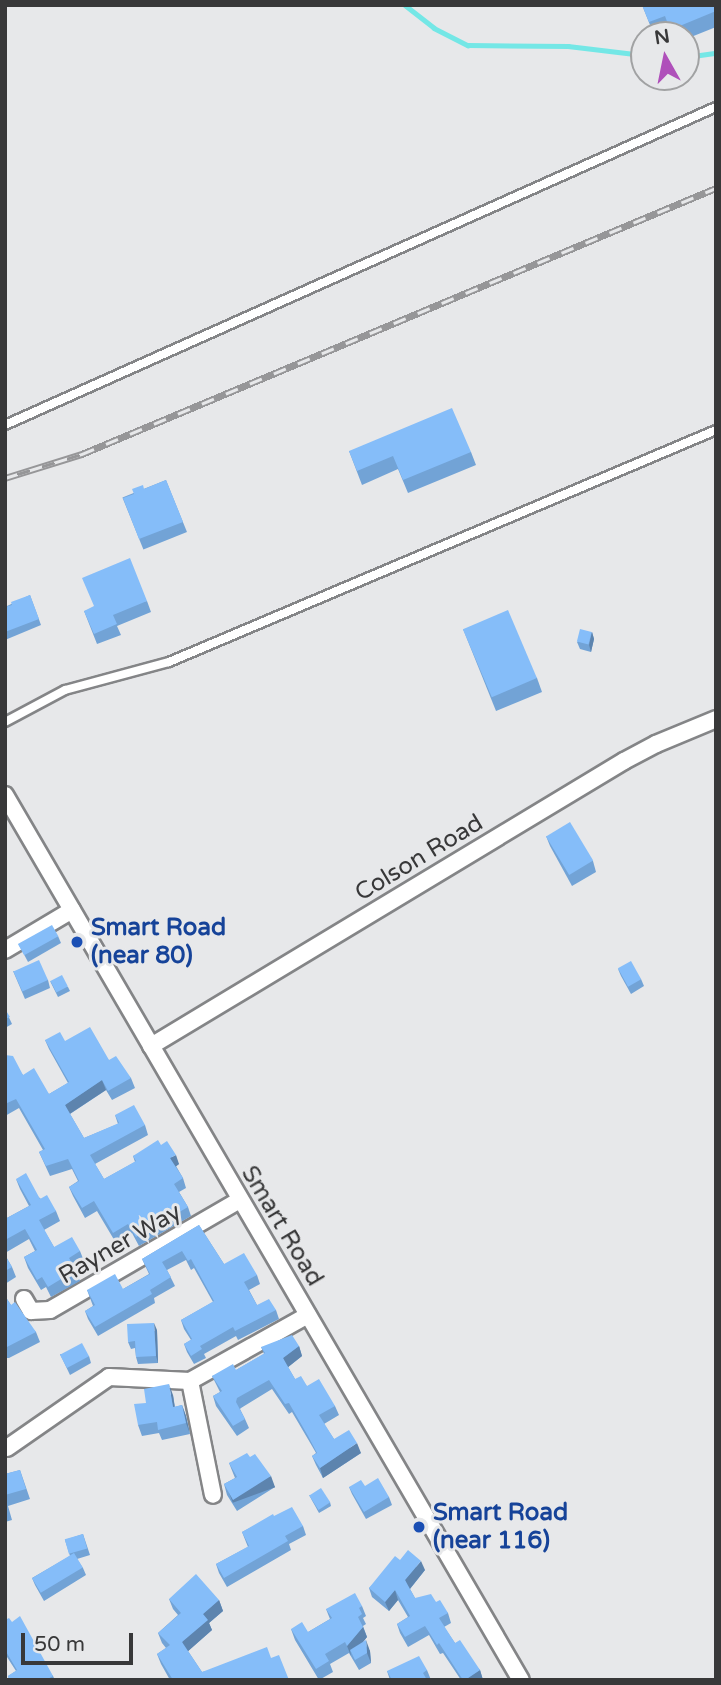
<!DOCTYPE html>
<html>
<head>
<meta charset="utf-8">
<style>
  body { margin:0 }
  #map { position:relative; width:721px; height:1685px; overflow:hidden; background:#e7e8ea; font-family:"Varela Round",sans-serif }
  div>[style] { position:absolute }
  .stream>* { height:4.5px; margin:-2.25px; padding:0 2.25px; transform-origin:2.25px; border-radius:2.25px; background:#74e7e6 }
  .roads { filter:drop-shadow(2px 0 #848587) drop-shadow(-2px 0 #848587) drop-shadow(0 2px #848587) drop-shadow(0 -2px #848587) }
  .service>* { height:8px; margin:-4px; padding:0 4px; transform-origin:4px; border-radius:4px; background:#fff }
  .minor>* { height:16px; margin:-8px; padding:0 8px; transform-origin:8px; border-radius:8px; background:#fff }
  .rail>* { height:7px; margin-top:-3.5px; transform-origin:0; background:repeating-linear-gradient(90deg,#e7e8ea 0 13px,#969698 0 26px); box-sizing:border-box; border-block:2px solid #969698 }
  .wall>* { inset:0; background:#72a3d6; transform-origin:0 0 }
  .shaded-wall>* { inset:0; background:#5d84ae; transform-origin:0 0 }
  .building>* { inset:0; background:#85bdf9; transform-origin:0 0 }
  .dots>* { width:19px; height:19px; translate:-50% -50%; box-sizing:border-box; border:4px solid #e7e8ea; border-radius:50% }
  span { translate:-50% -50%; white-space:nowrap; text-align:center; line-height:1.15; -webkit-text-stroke:6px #e7e8ea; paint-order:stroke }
  .street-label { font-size:24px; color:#383839 }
  .transit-label { font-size:24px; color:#164399; font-weight:700 }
  .left { translate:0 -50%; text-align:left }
  .frame { position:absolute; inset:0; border:7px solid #383839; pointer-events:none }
  .north { position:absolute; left:630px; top:21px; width:70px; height:70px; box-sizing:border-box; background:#e7e8ea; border:2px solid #a1a2a3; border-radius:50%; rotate:351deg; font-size:19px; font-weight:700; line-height:28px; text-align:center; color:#383839 }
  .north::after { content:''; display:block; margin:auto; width:24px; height:32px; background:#af50ba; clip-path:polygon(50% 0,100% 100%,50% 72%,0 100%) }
  .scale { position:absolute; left:21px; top:1633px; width:112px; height:32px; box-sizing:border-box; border:4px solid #383839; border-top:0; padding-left:9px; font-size:21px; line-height:24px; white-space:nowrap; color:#383839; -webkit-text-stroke:5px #e7e8ea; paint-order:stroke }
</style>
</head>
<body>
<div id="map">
  <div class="stream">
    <i style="left:405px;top:5px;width:37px;rotate:38deg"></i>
    <i style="left:434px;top:28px;width:38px;rotate:27deg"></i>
    <i style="left:468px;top:45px;width:100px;rotate:0.6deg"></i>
    <i style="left:568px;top:46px;width:77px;rotate:6.8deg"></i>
    <i style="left:686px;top:57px;width:30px;rotate:-8deg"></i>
  </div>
  <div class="roads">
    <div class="service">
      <i style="left:5px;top:425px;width:779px;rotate:-24.1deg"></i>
      <i style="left:5px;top:722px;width:68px;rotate:-28.1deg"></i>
      <i style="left:65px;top:690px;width:108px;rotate:-15.1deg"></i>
      <i style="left:169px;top:662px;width:594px;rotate:-22.98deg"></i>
    </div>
    <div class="minor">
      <i style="left:5px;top:795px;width:1024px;rotate:59.76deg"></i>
      <i style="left:5px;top:950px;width:78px;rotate:-30.8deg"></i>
      <i style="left:151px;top:1046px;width:552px;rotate:-31.07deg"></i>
      <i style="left:624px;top:761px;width:36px;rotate:-28deg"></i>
      <i style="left:656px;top:744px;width:65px;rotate:-22.6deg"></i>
      <i style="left:24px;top:1299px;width:14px;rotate:60deg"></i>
      <i style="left:31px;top:1311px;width:19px;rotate:-3deg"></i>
      <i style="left:50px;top:1310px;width:220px;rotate:-30.1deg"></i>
      <i style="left:190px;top:1381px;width:116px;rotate:78.6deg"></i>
      <i style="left:7px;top:1448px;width:124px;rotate:-34.8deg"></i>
      <i style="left:109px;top:1377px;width:81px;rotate:2.8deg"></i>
      <i style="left:190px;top:1381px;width:135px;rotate:-29.2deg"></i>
    </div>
  </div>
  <div class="rail">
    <i style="left:5px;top:478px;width:81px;rotate:-17.3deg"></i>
    <i style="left:82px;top:454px;width:688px;rotate:-22.76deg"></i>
  </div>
  <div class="wall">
    <i style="clip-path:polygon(642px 5px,716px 5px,716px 27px,686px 39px,686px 35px,672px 35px,670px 30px,654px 35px)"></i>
    <i style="clip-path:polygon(349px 451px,471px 452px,476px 465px,408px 493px,398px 469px,362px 485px)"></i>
    <i style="left:166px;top:480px;width:56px;height:47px;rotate:68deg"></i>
    <i style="clip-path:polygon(30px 595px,41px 625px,5px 640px,5px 607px)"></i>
    <i style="clip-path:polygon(147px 601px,151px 612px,117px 626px,121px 635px,97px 644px,84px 611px)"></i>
    <i style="clip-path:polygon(463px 629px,537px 678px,542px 692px,496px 711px)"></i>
    <i style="clip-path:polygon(592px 632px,594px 639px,591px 652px,580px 649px,577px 642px)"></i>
    <i style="clip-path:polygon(546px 836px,593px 861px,596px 872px,572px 886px,550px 846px)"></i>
    <i style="clip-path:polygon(58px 936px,61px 943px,28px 962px,19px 945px)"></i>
    <i style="clip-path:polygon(618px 969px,641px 979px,644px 986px,631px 994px,621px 976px)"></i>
    <i style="clip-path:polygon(13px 971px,48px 980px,50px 988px,25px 999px)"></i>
    <i style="clip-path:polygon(50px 981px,68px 987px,70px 991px,58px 997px)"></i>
    <i style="clip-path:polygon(5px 1009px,12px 1024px,5px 1028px)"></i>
    <i style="clip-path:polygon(45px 1040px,65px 1041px,109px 1060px,131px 1078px,135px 1088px,112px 1100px,106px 1090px,70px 1114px,84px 1138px,118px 1124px,115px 1115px,145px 1125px,148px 1135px,95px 1164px,104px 1179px,135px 1162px,133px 1156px,161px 1145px,179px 1164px,176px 1166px,183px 1178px,186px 1188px,179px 1192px,188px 1207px,191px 1216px,139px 1246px,132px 1233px,116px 1243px,97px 1211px,85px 1218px,73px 1196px,69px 1187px,78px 1181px,72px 1169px,50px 1176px,39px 1152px,43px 1150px,19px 1108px,5px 1116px,5px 1055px,23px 1075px,49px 1094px,68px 1083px,49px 1049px)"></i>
    <i style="clip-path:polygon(16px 1179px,56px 1211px,60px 1221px,44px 1230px,54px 1247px,80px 1251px,84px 1261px,74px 1267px,80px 1281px,51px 1297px,46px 1287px,41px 1290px,28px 1268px,24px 1257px,35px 1251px,29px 1239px,5px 1253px,5px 1219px,29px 1206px,20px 1189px)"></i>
    <i style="clip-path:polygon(199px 1225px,224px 1264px,257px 1275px,260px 1284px,249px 1290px,257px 1305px,276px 1310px,279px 1319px,238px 1340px,236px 1336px,204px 1354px,206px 1358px,194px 1364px,187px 1352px,184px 1344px,191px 1340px,184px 1329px,181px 1320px,213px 1302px,194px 1268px,191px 1270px,186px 1260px,167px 1270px,175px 1286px,154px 1298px,155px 1303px,98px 1336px,88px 1319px,85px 1311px,93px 1306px,87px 1290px,123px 1289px,149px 1274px,142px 1259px)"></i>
    <i style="clip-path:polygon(5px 1255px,12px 1267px,16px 1277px,5px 1284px)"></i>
    <i style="clip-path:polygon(5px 1296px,11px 1305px,36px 1332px,40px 1342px,9px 1358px,5px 1358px)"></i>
    <i style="clip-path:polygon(157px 1330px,158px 1363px,138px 1364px,136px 1357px,135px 1348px,131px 1349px,128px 1342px)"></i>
    <i style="clip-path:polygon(299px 1346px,302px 1356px,288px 1367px,295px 1379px,307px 1386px,335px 1406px,339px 1415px,324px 1424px,334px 1439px,361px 1453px,323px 1478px,316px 1465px,312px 1456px,316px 1453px,312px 1446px,292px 1412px,289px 1414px,272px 1389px,241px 1408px,240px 1409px,245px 1419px,249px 1428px,237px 1436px,216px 1406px,213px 1396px,220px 1392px,212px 1376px,236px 1370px,264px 1354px,261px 1347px)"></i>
    <i style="clip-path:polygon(60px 1354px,89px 1356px,91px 1363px,70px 1375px)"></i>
    <i style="clip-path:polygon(173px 1395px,175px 1407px,182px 1405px,186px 1416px,190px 1434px,162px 1440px,159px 1433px,142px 1436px,138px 1425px,146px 1403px)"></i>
    <i style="clip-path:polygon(250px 1457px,275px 1487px,237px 1511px,227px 1495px,224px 1484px,235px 1478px,229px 1463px)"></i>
    <i style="clip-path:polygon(20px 1470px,30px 1499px,8px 1506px,12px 1520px,5px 1522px,5px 1474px)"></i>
    <i style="clip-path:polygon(365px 1486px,389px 1497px,392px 1505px,366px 1519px,352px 1494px,349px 1487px)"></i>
    <i style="clip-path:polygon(309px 1495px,330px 1502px,331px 1506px,319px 1513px)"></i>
    <i style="clip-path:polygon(274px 1516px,303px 1526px,306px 1535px,289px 1544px,291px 1550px,227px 1587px,219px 1573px,216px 1564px,248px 1547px,242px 1532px)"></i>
    <i style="clip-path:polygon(83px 1534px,90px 1555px,77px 1559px,83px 1568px,86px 1575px,44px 1601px,35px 1585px,32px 1578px,70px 1556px,65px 1540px)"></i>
    <i style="clip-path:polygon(400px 1560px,425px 1570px,410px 1589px,415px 1598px,436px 1602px,448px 1613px,451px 1623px,444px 1627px,455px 1643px,480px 1670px,483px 1680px,461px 1680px,443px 1653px,440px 1654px,429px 1635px,408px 1647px,400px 1633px,397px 1624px,408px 1617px,398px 1600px,389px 1611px,372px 1597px,369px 1588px)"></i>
    <i style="clip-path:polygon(169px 1599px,219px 1600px,223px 1611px,209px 1623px,212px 1630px,188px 1651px,202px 1672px,271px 1658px,289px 1680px,170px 1680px,161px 1664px,157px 1654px,166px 1648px,162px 1643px,158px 1633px,178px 1615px,173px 1609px)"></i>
    <i style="clip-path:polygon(362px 1606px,366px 1616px,363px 1618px,366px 1624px,363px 1626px,367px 1637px,363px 1642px,370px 1651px,371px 1663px,359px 1670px,349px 1653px,330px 1664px,333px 1672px,319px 1680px,295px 1640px,291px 1629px,308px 1632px,330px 1619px,326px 1609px)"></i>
    <i style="clip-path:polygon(5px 1620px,53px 1676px,55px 1680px,9px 1680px,8px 1676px,16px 1671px,7px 1657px,5px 1658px)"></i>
    <i style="clip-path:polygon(427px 1670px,431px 1680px,390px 1680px,387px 1671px)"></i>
  </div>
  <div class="shaded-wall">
    <i style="clip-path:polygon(592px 632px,594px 639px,591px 652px,589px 645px)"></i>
    <i style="clip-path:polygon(102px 1080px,106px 1090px,68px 1115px,65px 1105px)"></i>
    <i style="clip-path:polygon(176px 1155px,179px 1164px,174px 1168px,170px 1158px)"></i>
    <i style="clip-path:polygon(154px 1323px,157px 1330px,158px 1363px,156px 1356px)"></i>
    <i style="clip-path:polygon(299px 1346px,302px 1356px,287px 1368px,283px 1358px)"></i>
    <i style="clip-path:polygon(169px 1384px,173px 1395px,176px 1417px,173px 1407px)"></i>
    <i style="clip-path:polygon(182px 1405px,186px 1416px,190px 1434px,186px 1423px)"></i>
    <i style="clip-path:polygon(357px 1443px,361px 1453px,323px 1478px,320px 1468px)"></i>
    <i style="left:271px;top:1476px;width:12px;height:45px;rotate:70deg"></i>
    <i style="clip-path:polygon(421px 1561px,425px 1570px,409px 1590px,405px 1580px)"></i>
    <i style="clip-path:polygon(395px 1590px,398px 1600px,389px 1611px,385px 1602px)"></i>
    <i style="clip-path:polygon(219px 1600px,223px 1611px,209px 1623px,212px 1630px,186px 1653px,182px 1642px,203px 1614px)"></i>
    <i style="clip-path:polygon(363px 1627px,367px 1637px,353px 1655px,350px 1650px,351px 1656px,347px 1646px)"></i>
    <i style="clip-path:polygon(366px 1640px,370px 1651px,371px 1663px,367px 1653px)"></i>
    <i style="clip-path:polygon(480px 1670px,483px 1680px,465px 1680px)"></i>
  </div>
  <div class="building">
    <i style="clip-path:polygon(642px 5px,716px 5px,716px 11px,670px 30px,665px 16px,649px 22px)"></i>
    <i style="clip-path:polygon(452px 408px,471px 452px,403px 480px,393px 456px,357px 471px,349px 451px)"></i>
    <i style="clip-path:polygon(166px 480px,183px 522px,139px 539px,123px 498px,134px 494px,132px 489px,143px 485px,144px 489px)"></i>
    <i style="clip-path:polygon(130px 558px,147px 601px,113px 615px,117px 624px,94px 634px,84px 611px,94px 606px,82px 578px)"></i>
    <i style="clip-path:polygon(30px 595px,39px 619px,5px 632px,5px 607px,12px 605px,11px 602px)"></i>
    <i style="left:508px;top:610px;width:74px;height:49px;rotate:67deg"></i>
    <i style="left:580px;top:629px;width:12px;height:13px;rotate:14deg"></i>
    <i style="left:570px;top:822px;width:45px;height:28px;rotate:59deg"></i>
    <i style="left:52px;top:925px;width:13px;height:39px;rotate:61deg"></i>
    <i style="left:39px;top:960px;width:22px;height:28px;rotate:66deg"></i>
    <i style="left:631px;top:961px;width:21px;height:15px;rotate:61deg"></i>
    <i style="left:62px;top:975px;width:13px;height:13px;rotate:63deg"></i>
    <i style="clip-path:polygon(5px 1009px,10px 1017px,5px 1019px)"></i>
    <i style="clip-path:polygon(90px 1027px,109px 1060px,116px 1056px,131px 1078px,108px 1091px,102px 1080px,65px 1105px,84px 1138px,119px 1123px,115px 1115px,134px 1105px,145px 1125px,90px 1155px,104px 1179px,136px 1161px,133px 1156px,158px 1140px,161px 1145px,167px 1141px,176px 1155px,170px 1158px,183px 1178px,174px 1184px,188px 1207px,136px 1237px,128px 1224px,113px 1233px,94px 1201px,82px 1208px,69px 1187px,79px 1181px,68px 1159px,46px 1166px,39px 1152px,45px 1149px,16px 1099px,5px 1104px,5px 1055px,13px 1056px,23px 1075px,34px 1068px,49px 1094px,69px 1082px,45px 1040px,60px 1032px,65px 1041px)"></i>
    <i style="clip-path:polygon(26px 1173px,40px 1199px,47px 1195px,56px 1211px,39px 1220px,54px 1247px,72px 1237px,80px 1251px,69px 1258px,76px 1270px,48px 1287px,42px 1277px,37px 1280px,24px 1257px,37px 1250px,25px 1229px,5px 1240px,5px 1219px,31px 1205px,16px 1179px)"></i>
    <i style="clip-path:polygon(199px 1225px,224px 1264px,244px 1253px,257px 1275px,244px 1282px,257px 1305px,269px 1299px,276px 1310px,235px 1331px,233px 1327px,200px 1346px,202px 1349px,191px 1356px,184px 1344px,192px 1339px,181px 1320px,214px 1301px,191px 1259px,188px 1261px,182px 1251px,162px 1262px,171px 1277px,150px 1290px,152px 1294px,95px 1327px,85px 1311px,95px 1305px,87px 1290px,115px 1274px,123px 1289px,150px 1274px,142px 1259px)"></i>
    <i style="clip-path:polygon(5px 1255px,12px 1267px,5px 1271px)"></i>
    <i style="clip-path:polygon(5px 1296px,11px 1305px,15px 1302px,36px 1332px,5px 1348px)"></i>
    <i style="clip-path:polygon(154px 1323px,156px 1356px,136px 1357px,135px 1341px,128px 1342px,127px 1324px)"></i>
    <i style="clip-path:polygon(292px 1335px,299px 1346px,283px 1358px,295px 1379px,301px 1376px,307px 1386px,319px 1379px,335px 1406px,319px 1415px,334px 1439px,349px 1430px,357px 1443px,320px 1468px,312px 1456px,317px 1453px,308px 1436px,289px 1403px,285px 1404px,269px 1380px,237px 1398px,236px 1402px,245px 1419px,233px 1426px,213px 1396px,222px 1391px,212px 1376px,233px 1364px,236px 1370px,265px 1353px,261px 1347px)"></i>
    <i style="left:82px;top:1343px;width:15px;height:25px;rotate:62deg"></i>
    <i style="clip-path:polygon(169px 1384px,173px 1407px,182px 1405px,186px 1423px,158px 1430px,157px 1422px,138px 1425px,134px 1404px,146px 1403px,144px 1389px)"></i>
    <i style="clip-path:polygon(247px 1453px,250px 1457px,255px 1454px,271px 1476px,233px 1500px,224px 1484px,237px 1477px,229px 1463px)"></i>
    <i style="clip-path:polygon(20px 1470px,26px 1489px,5px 1495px,5px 1474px)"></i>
    <i style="clip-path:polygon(378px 1478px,389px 1497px,364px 1512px,349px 1487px,361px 1480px,365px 1486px)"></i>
    <i style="left:321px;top:1488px;width:17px;height:14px;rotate:57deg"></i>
    <i style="clip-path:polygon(292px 1507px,303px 1526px,285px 1536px,288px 1541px,224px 1578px,216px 1564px,249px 1546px,242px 1532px,273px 1514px,274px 1516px)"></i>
    <i style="left:83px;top:1534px;width:15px;height:19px;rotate:74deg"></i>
    <i style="clip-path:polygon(408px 1550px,421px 1561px,405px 1580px,415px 1598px,431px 1594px,436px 1602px,440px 1600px,448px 1613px,439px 1618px,455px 1643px,460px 1640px,480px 1670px,465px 1680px,463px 1680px,439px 1643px,437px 1645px,425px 1626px,405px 1637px,397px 1624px,410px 1616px,395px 1590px,385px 1602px,369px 1588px,395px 1556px,400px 1560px)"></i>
    <i style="left:74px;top:1553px;width:17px;height:49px;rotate:59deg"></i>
    <i style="clip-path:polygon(196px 1574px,219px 1600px,203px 1614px,208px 1620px,182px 1642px,202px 1672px,267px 1647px,271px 1658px,279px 1655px,289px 1680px,173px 1680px,157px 1654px,170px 1645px,158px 1633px,181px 1613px,169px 1599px)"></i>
    <i style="clip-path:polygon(355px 1593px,362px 1606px,359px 1608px,362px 1614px,358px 1617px,363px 1627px,347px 1646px,345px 1642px,325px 1654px,329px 1661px,316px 1669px,291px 1629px,302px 1622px,308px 1632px,332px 1618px,326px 1609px)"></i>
    <i style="clip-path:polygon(20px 1616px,53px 1676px,46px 1680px,10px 1680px,8px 1676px,17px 1670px,5px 1650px,5px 1620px,9px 1618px,12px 1622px)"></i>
    <i style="clip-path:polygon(366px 1640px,367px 1653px,355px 1660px,350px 1650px)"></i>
    <i style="clip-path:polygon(419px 1656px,427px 1670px,423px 1673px,427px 1680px,392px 1680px,387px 1671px)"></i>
  </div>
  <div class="dots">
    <i style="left:77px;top:942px;background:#1a4fb4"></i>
    <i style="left:419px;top:1527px;background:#1a4fb4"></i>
  </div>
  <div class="street-label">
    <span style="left:419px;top:858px;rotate:-31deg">Colson Road</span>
    <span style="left:282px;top:1226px;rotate:59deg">Smart Road</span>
    <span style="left:120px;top:1244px;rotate:-30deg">Rayner Way</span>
  </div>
  <div class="transit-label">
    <span class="left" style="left:91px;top:942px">Smart Road<br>(near 80)</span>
    <span class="left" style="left:433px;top:1527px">Smart Road<br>(near 116)</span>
  </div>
  <div class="frame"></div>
  <div class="north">N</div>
  <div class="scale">50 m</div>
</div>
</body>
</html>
